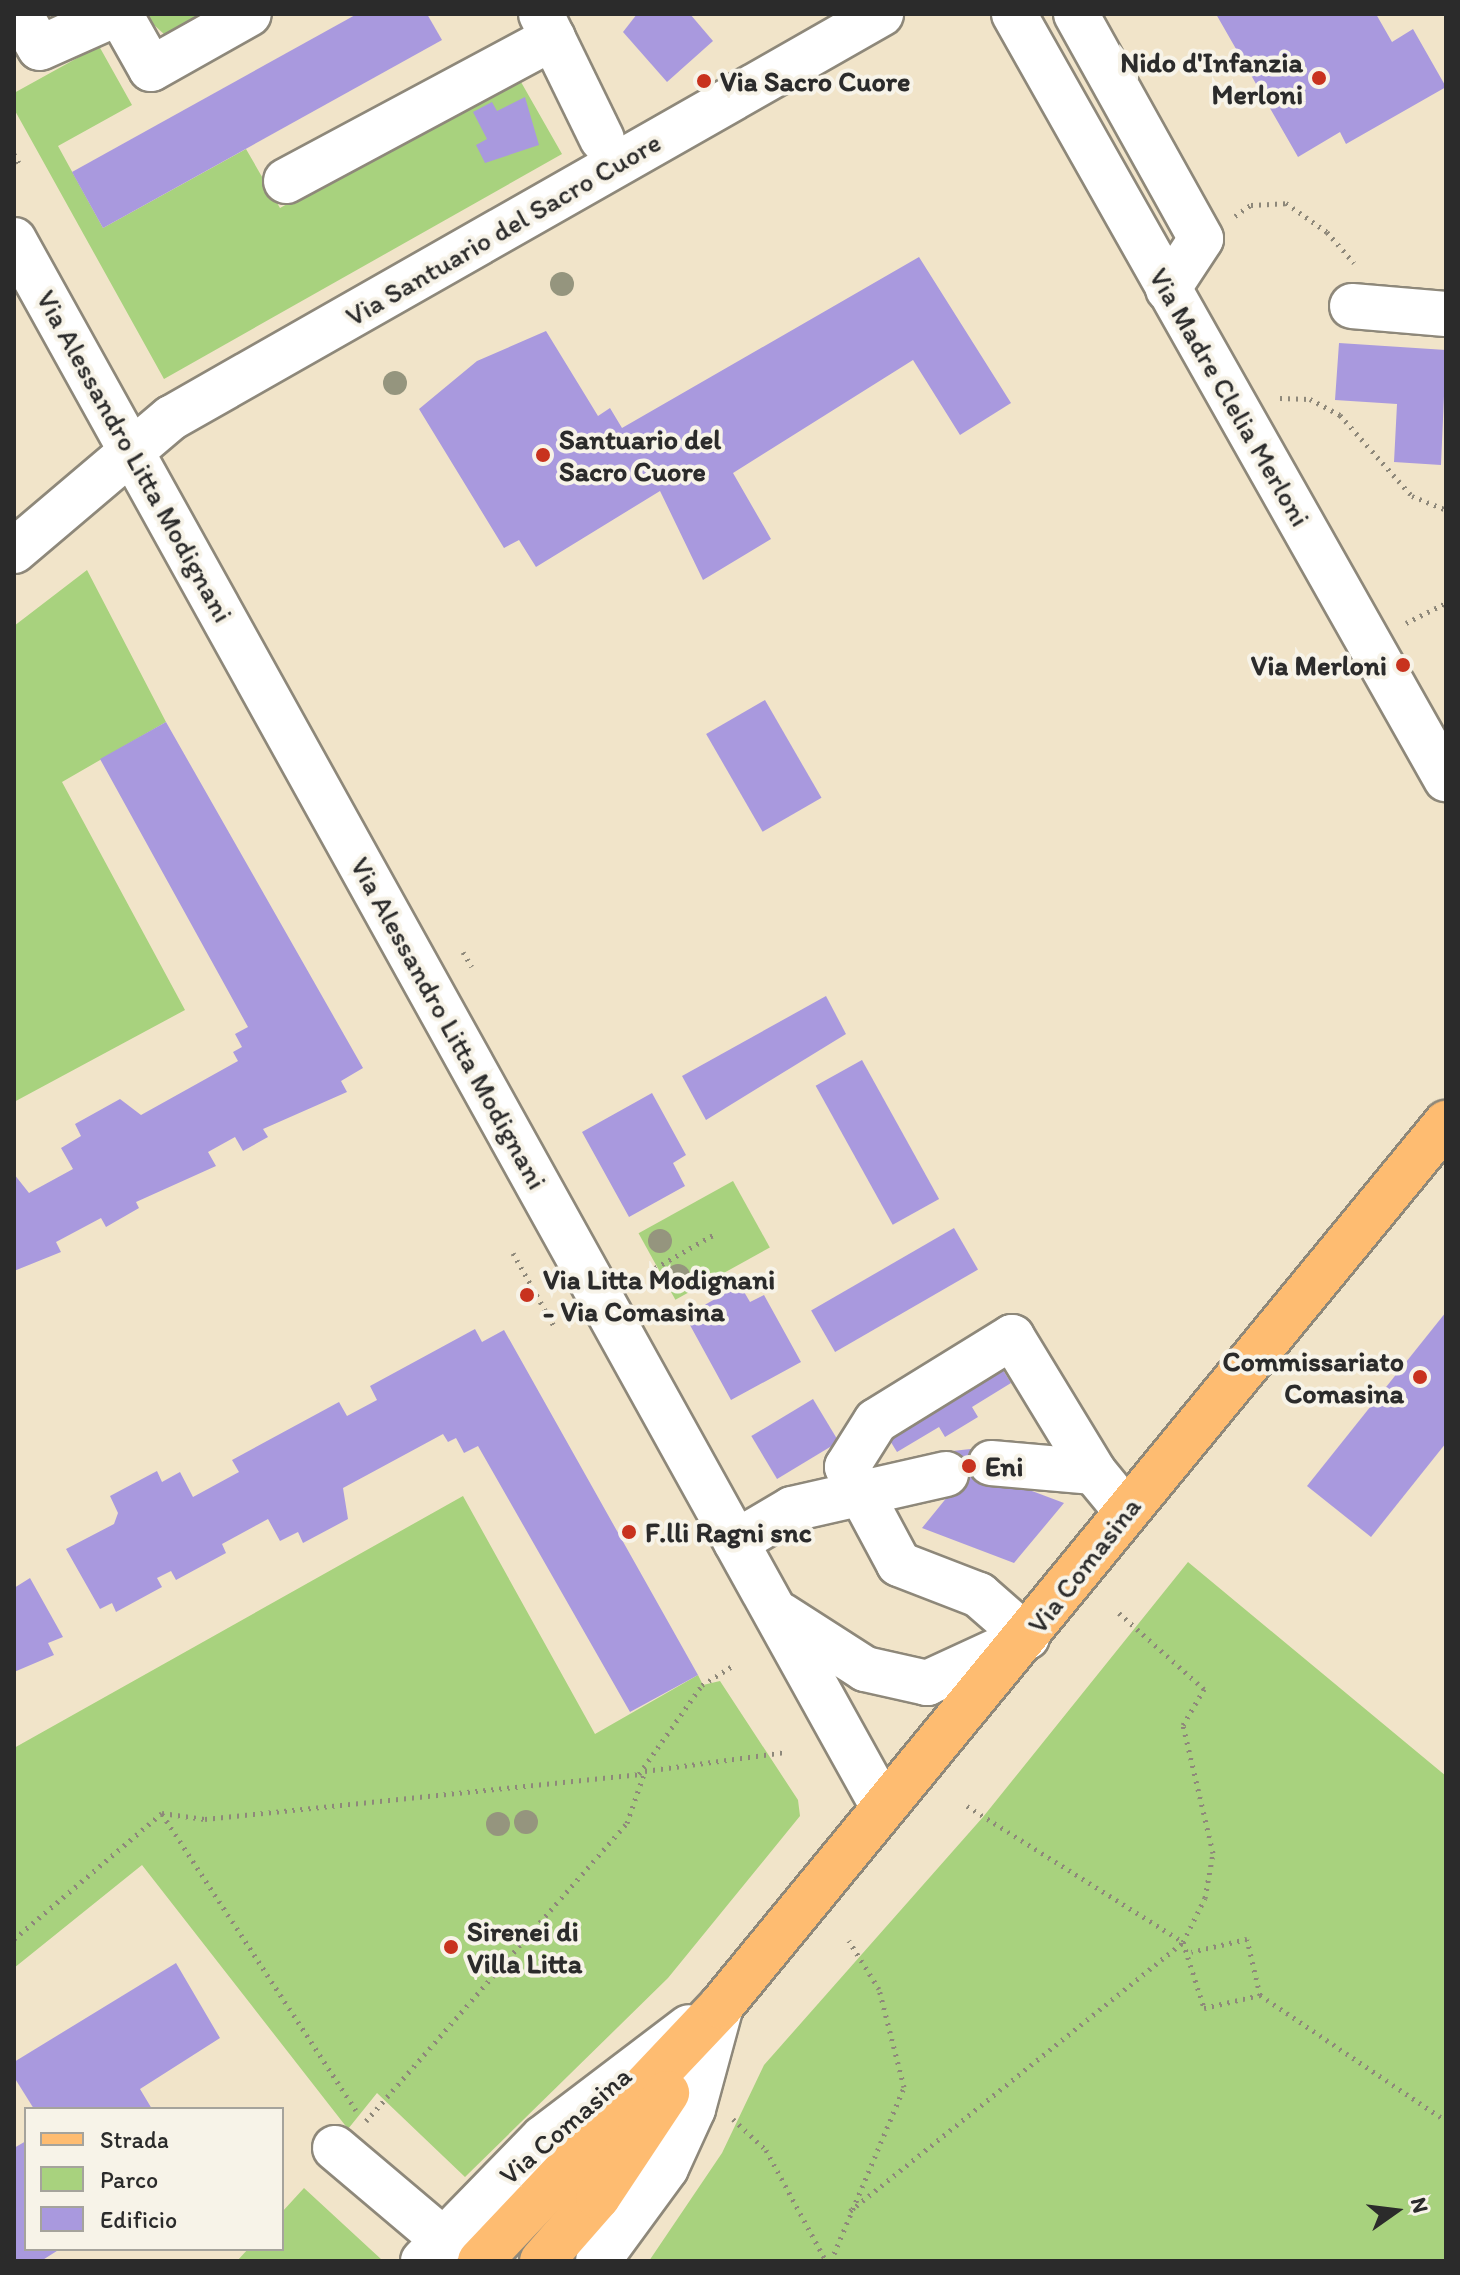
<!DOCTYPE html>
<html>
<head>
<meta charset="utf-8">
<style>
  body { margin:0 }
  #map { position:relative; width:1460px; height:2275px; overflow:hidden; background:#f1e4c9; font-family:Itim,sans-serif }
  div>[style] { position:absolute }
  .green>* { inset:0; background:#a8d27e; transform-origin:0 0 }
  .building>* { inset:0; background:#a999de; transform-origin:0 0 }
  .path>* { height:5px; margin-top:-2.5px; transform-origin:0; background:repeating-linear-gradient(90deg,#8e887a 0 2px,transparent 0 8px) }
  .roads { filter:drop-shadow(2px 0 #8e887a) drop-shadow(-2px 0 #8e887a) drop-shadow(0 2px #8e887a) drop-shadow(0 -2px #8e887a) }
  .minor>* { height:44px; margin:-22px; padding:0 22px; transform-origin:22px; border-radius:22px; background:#fff }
  .major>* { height:44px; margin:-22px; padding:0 22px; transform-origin:22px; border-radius:22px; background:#febc71 }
  .trees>* { width:24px; height:24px; margin:-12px; border-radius:50%; background:#95957e }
  .dots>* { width:22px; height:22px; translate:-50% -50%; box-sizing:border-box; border:4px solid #f7f3e8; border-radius:50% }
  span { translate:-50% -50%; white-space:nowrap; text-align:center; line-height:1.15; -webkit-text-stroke:8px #f7f3e8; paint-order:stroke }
  .poi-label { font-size:28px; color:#2b2b2b; font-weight:700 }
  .right { translate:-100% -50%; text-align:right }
  .left { translate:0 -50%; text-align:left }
  .street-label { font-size:28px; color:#2b2b2b }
  .frame { position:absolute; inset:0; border:16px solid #2b2b2b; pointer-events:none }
  .legend { position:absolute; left:24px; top:2107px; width:260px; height:144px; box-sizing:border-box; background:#f7f3e8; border:2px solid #a5a39c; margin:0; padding:10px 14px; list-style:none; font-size:24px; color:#2b2b2b }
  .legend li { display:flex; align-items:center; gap:16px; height:40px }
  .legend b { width:40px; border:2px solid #a5a39c }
  .north { position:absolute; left:1356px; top:2171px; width:80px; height:80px; -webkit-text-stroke:6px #f7f3e8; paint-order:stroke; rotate:76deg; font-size:22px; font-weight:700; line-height:32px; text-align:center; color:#2b2b2b }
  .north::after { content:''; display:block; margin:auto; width:28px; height:36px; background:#2b2b2b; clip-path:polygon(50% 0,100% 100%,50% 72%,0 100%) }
</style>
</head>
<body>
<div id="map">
  <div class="green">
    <i style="clip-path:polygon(142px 14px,223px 14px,185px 37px,165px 35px)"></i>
    <i style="clip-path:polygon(99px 46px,132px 105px,58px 146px,103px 228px,246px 149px,280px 208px,517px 75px,562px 154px,164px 379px,14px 109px,14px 93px)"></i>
    <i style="clip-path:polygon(87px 570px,166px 722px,62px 782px,185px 1010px,14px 1102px,14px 626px)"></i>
    <i style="left:733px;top:1181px;width:76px;height:108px;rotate:61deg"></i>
    <i style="clip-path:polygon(463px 1496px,595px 1734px,698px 1675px,703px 1685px,720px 1681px,798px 1800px,800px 1816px,668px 1978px,465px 2177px,377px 2093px,348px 2129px,142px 1865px,14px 1968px,14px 1748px)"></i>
    <i style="clip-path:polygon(1188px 1562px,1446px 1776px,1446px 2261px,649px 2261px,722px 2153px,764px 2065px,983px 1817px)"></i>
    <i style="clip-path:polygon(304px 2188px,382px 2260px,237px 2261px,248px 2249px,282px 2249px,282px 2212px)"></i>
  </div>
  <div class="building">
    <i style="clip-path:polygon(427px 14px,442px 40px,103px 228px,72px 172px,357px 14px)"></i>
    <i style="clip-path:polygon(637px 14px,690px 14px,713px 41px,667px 82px,623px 32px)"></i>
    <i style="clip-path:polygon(1216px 14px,1376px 14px,1392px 42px,1413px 29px,1446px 87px,1346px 144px,1340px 132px,1298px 157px)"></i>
    <i style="clip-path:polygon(525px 97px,539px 145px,485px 163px,476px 145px,487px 139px,473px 112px,492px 102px,497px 111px)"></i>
    <i style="clip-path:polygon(919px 257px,1011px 403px,960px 435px,913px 360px,733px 473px,771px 539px,703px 580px,660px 491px,536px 567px,519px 540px,504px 548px,419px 409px,477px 361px,546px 331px,598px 416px,610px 408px,622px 428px)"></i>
    <i style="clip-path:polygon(1339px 343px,1446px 350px,1441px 465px,1394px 462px,1397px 404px,1335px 400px)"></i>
    <i style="left:765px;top:700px;width:113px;height:68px;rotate:60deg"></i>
    <i style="clip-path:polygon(166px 722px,363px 1068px,341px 1081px,347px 1092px,263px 1129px,268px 1137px,243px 1151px,235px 1137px,208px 1152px,216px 1166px,136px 1202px,139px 1208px,106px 1227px,101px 1218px,56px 1242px,61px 1252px,14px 1271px,14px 1174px,29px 1193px,73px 1169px,61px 1148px,81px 1136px,75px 1124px,120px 1099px,141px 1115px,238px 1061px,233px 1052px,242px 1047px,235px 1034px,248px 1027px,100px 759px)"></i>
    <i style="clip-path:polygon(826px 996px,846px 1034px,706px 1120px,682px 1076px)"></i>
    <i style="left:862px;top:1060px;width:159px;height:53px;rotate:61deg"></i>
    <i style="clip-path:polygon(652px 1093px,686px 1155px,673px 1163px,685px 1186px,629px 1217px,582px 1132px)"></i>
    <i style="left:954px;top:1228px;width:48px;height:165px;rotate:60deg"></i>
    <i style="clip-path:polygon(740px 1285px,750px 1302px,764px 1295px,801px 1362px,731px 1400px,685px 1316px)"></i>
    <i style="clip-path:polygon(1446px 1312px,1446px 1443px,1371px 1537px,1307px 1486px)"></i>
    <i style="clip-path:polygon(475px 1329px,482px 1342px,504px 1330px,698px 1675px,630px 1712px,478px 1446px,464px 1453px,456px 1438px,448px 1442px,443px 1434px,343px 1488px,348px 1519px,303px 1543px,298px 1532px,280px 1541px,268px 1519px,222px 1544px,226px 1553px,176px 1580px,171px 1571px,157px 1578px,162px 1587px,116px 1612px,112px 1603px,100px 1609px,66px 1549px,114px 1524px,118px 1513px,110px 1496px,157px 1471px,162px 1482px,180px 1472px,193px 1497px,239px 1472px,232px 1460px,339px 1402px,347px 1416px,377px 1400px,370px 1386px)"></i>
    <i style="clip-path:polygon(998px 1362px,1011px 1383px,972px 1407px,978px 1417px,945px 1437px,939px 1427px,897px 1452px,884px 1431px)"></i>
    <i style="left:813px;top:1399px;width:50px;height:72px;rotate:59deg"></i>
    <i style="clip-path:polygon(989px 1447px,992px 1476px,1064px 1503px,1014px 1563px,922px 1528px,948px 1496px,943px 1452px)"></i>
    <i style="clip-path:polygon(30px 1578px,63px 1637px,48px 1643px,54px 1655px,14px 1672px,14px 1588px)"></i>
    <i style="clip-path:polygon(176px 1963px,220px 2038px,140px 2089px,152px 2109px,34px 2109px,14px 2077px,14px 2062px)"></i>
    <i style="clip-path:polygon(26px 2141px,26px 2249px,60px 2249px,41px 2261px,14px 2261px,14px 2148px)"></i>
  </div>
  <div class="path">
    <i style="left:14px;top:154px;width:10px;rotate:61deg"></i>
    <i style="left:1235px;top:216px;width:19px;rotate:-35deg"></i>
    <i style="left:1251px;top:205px;width:35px;rotate:-3deg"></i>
    <i style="left:1286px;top:203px;width:50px;rotate:35.3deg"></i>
    <i style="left:1327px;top:232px;width:41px;rotate:48.9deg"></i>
    <i style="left:1280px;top:398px;width:30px;rotate:2deg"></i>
    <i style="left:1310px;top:399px;width:34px;rotate:28deg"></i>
    <i style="left:1340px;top:415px;width:108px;rotate:48.4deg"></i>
    <i style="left:1412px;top:496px;width:37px;rotate:22deg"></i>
    <i style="left:1406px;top:623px;width:45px;rotate:-26.6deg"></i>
    <i style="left:463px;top:952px;width:17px;rotate:59deg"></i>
    <i style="left:513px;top:1253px;width:84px;rotate:60.7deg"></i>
    <i style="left:648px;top:1272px;width:77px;rotate:-29.6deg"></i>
    <i style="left:967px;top:1806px;width:255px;rotate:32.2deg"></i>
    <i style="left:1183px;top:1942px;width:69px;rotate:72.3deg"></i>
    <i style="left:1204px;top:2008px;width:57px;rotate:-13.1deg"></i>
    <i style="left:1260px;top:1995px;width:57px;rotate:-103.1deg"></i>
    <i style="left:1247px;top:1939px;width:57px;rotate:166.9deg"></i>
    <i style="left:162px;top:1814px;width:354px;rotate:56.8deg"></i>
    <i style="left:14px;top:1939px;width:194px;rotate:-40.4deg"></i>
    <i style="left:162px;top:1813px;width:43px;rotate:7.9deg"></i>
    <i style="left:205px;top:1819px;width:436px;rotate:-5.9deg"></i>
    <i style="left:639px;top:1774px;width:109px;rotate:-54.7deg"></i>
    <i style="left:702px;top:1685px;width:38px;rotate:-32deg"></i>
    <i style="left:1260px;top:1995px;width:225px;rotate:34.1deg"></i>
    <i style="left:733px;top:2119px;width:45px;rotate:43.2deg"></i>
    <i style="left:766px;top:2150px;width:126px;rotate:61.6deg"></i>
    <i style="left:366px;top:2121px;width:396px;rotate:-48.8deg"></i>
    <i style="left:627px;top:1823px;width:55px;rotate:-70.9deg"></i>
    <i style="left:645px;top:1771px;width:141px;rotate:-7.7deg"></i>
    <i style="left:850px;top:2211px;width:428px;rotate:-38.9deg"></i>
    <i style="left:1183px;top:1942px;width:49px;rotate:-63.4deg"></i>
    <i style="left:1205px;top:1898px;width:46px;rotate:-79.9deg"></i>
    <i style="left:1213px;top:1853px;width:131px;rotate:-103.2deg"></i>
    <i style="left:1183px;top:1725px;width:42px;rotate:-59.7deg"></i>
    <i style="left:1204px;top:1689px;width:115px;rotate:-138.2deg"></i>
    <i style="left:831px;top:2261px;width:189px;rotate:-67.2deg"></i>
    <i style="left:904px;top:2087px;width:101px;rotate:-104.3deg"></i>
    <i style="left:879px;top:1989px;width:57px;rotate:-122deg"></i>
  </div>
  <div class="roads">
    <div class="minor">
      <i style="left:20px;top:14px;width:39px;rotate:60deg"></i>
      <i style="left:40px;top:48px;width:83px;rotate:-24.1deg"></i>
      <i style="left:120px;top:14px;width:63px;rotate:60.6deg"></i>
      <i style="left:151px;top:69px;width:112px;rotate:-29.3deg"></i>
      <i style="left:541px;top:14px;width:139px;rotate:64deg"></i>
      <i style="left:1014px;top:14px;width:879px;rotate:60.55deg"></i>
      <i style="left:1076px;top:14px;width:257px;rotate:60.9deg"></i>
      <i style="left:1201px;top:239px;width:60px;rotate:123.4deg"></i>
      <i style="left:286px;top:181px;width:303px;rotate:-28.2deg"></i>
      <i style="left:14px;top:240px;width:1792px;rotate:60.99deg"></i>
      <i style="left:1352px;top:306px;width:94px;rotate:4.9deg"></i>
      <i style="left:14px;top:551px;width:206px;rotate:-40.3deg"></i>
      <i style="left:171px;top:418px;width:817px;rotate:-29.64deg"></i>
      <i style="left:991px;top:1463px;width:103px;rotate:5deg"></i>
      <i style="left:736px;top:1542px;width:65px;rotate:-30.5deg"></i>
      <i style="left:792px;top:1509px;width:158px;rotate:-12.8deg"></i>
      <i style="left:781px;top:1615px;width:100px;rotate:32.7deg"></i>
      <i style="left:865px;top:1669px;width:64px;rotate:12.7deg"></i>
      <i style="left:927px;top:1683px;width:110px;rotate:-24.7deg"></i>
      <i style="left:1027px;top:1637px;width:64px;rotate:-138.8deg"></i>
      <i style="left:979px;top:1595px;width:86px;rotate:-158.8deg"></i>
      <i style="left:899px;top:1564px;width:110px;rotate:-118.2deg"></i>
      <i style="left:847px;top:1467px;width:54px;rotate:-57.8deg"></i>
      <i style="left:876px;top:1421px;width:160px;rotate:-31.7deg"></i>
      <i style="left:1012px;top:1337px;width:158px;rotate:58.7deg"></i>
      <i style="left:1094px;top:1472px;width:50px;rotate:50.6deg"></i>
      <i style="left:335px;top:2148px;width:144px;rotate:40.2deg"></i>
      <i style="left:423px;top:2261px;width:172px;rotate:-45.7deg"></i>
      <i style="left:543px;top:2138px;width:183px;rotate:-37.2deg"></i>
      <i style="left:598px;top:2261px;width:115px;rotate:-53.8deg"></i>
      <i style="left:666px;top:2168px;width:65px;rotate:-65.4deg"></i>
      <i style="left:693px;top:2109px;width:107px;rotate:-74.8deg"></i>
    </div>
    <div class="major">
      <i style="left:480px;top:2261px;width:351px;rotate:-46.6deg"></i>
      <i style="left:721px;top:2006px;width:1143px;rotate:-50.61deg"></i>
      <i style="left:542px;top:2261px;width:85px;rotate:-48.8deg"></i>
      <i style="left:598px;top:2197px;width:125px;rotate:-56.4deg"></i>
    </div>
  </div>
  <div class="trees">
    <i style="left:562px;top:284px"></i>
    <i style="left:395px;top:383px"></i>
    <i style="left:660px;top:1241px"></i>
    <i style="left:678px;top:1276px"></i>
    <i style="left:526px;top:1822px"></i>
    <i style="left:498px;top:1824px"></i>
  </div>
  <div class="dots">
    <i style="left:1319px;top:78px;background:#c8321e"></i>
    <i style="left:704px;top:81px;background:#c8321e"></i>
    <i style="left:543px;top:455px;background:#c8321e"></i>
    <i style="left:1403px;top:665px;background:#c8321e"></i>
    <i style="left:527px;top:1295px;background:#c8321e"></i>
    <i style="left:1420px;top:1377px;background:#c8321e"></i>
    <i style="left:969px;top:1466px;background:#c8321e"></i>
    <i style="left:629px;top:1532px;background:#c8321e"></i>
    <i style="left:451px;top:1947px;background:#c8321e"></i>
  </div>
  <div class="poi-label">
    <span class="right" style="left:1303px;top:78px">Nido d'Infanzia<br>Merloni</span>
    <span class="left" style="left:720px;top:81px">Via Sacro Cuore</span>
    <span class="left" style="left:559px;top:455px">Santuario del<br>Sacro Cuore</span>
    <span class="right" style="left:1387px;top:665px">Via Merloni</span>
    <span class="left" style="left:543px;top:1295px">Via Litta Modignani<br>- Via Comasina</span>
    <span class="right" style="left:1404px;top:1377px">Commissariato<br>Comasina</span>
    <span class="left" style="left:985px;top:1466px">Eni</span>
    <span class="left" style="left:645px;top:1532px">F.lli Ragni snc</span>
    <span class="left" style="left:467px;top:1947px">Sirenei di<br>Villa Litta</span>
  </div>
  <div class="street-label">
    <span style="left:503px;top:229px;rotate:-30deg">Via Santuario del Sacro Cuore</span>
    <span style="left:1230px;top:397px;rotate:60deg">Via Madre Clelia Merloni</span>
    <span style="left:135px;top:456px;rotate:61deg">Via Alessandro Litta Modignani</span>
    <span style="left:449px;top:1023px;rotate:61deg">Via Alessandro Litta Modignani</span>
    <span style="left:1084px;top:1565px;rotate:-52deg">Via Comasina</span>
    <span style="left:565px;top:2125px;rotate:-41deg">Via Comasina</span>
  </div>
  <div class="frame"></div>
  <ul class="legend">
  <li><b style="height:10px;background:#febc71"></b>Strada</li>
  <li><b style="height:22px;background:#a8d27e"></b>Parco</li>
  <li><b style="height:22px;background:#a999de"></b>Edificio</li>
  </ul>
  <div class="north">N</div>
</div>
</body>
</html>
